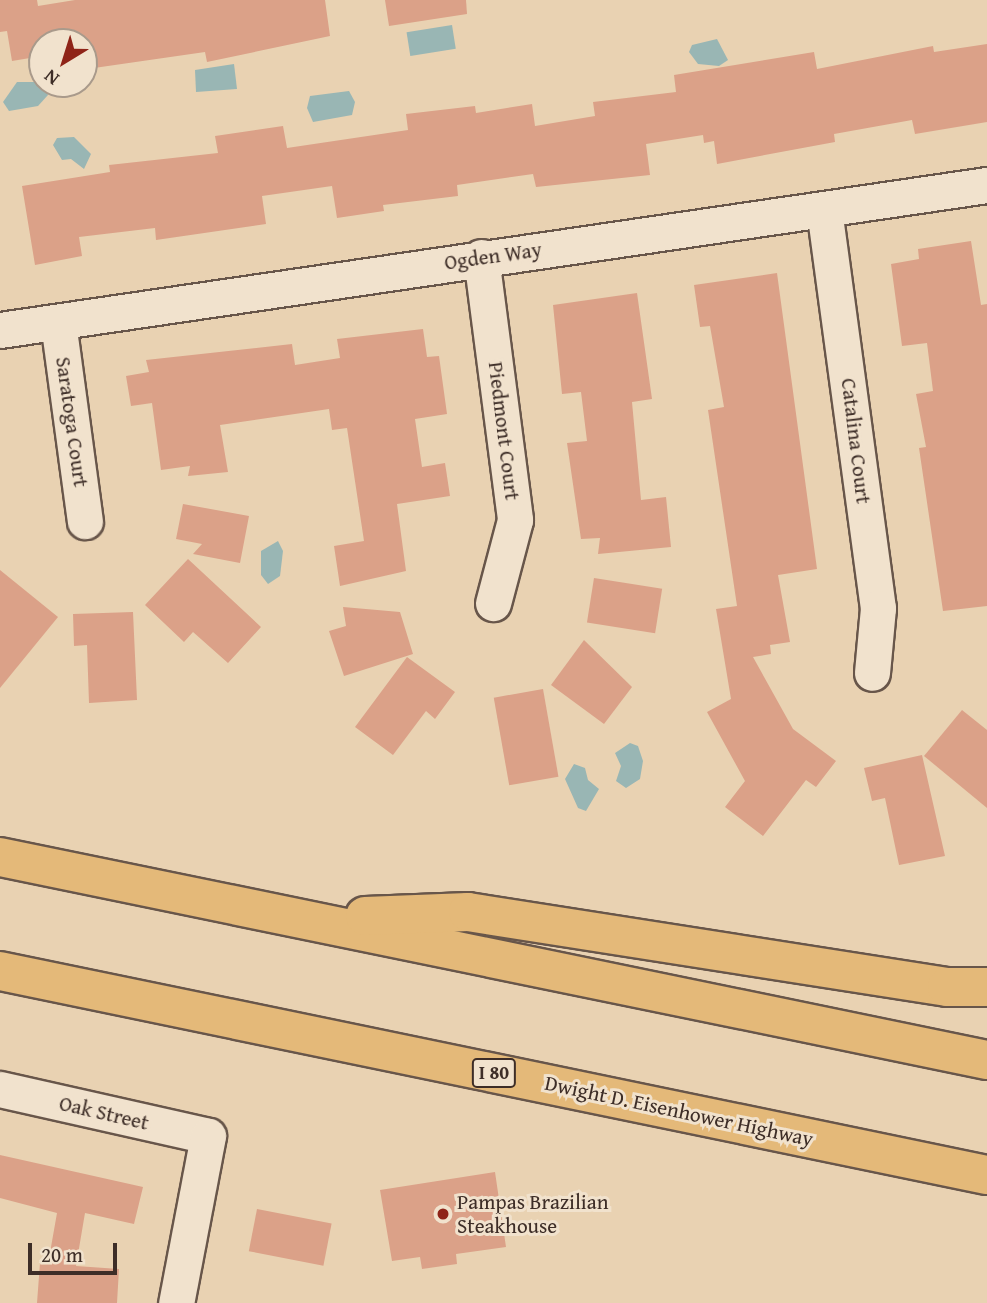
<!DOCTYPE html>
<html>
<head>
<meta charset="utf-8">
<style>
  body { margin:0 }
  #map { position:relative; width:987px; height:1303px; overflow:hidden; background:#e9d2b2; font-family:"Gentium Book Plus",serif }
  div>[style] { position:absolute }
  .water>* { inset:0; background:#99b6b4; transform-origin:0 0 }
  .building>* { inset:0; background:#dba188; transform-origin:0 0 }
  .roads { filter:drop-shadow(2px 0 #68564a) drop-shadow(-2px 0 #68564a) drop-shadow(0 2px #68564a) drop-shadow(0 -2px #68564a) }
  .minor>* { height:35px; margin:-17.5px; padding:0 17.5px; transform-origin:17.5px; border-radius:17.5px; background:#f1e2cd }
  .highway>* { height:38px; margin:-19px; padding:0 19px; transform-origin:19px; border-radius:19px; background:#e4b979 }
  .dots>* { width:19px; height:19px; translate:-50% -50%; box-sizing:border-box; border:4px solid #f1e2cd; border-radius:50% }
  span { translate:-50% -50%; white-space:nowrap; text-align:center; line-height:1.15; -webkit-text-stroke:6px #f1e2cd; paint-order:stroke }
  .shield-label span { padding:2px 5px; background:#f1e2cd; border:2px solid; border-radius:5px; -webkit-text-stroke-width:0 }
  .shield-label { font-size:19px; color:#3d2d27; font-weight:700 }
  .street-label { font-size:21px; color:#3d2d27 }
  .poi-label { font-size:21px; color:#3d2d27 }
  .left { translate:0 -50%; text-align:left }
  .north { position:absolute; left:28px; top:28px; width:70px; height:70px; box-sizing:border-box; background:#f1e2cd; border:2px solid #a99a8b; border-radius:50%; rotate:218deg; font-size:19px; font-weight:700; line-height:28px; text-align:center; color:#3d2d27 }
  .north::after { content:''; display:block; margin:auto; width:24px; height:32px; background:#8f2418; clip-path:polygon(50% 0,100% 100%,50% 72%,0 100%) }
  .scale { position:absolute; left:28px; top:1243px; width:89px; height:32px; box-sizing:border-box; border:4px solid #3d2d27; border-top:0; padding-left:9px; font-size:21px; line-height:24px; white-space:nowrap; color:#3d2d27; -webkit-text-stroke:5px #f1e2cd; paint-order:stroke }
</style>
</head>
<body>
<div id="map">
  <div class="water">
    <i style="left:452px;top:25px;width:24px;height:46px;rotate:81deg"></i>
    <i style="clip-path:polygon(717px 39px,728px 60px,719px 66px,698px 64px,689px 52px,692px 45px)"></i>
    <i style="clip-path:polygon(234px 64px,237px 89px,196px 92px,195px 70px)"></i>
    <i style="clip-path:polygon(17px 82px,42px 82px,48px 95px,38px 106px,9px 111px,3px 102px)"></i>
    <i style="clip-path:polygon(349px 91px,355px 102px,352px 115px,313px 122px,307px 108px,310px 96px)"></i>
    <i style="clip-path:polygon(74px 137px,91px 154px,84px 169px,71px 159px,62px 160px,53px 145px,57px 138px)"></i>
    <i style="clip-path:polygon(278px 541px,283px 551px,280px 576px,268px 584px,261px 575px,261px 551px)"></i>
    <i style="clip-path:polygon(630px 743px,638px 746px,643px 761px,640px 779px,626px 788px,616px 781px,621px 766px,615px 753px)"></i>
    <i style="clip-path:polygon(574px 764px,585px 768px,588px 780px,599px 789px,586px 811px,578px 808px,565px 779px)"></i>
  </div>
  <div class="building">
    <i style="clip-path:polygon(0 0,37px 0,38px 6px,75px 0,325px 0,330px 36px,207px 62px,205px 52px,94px 68px,90px 42px,42px 42px,42px 56px,12px 61px,7px 31px,0 32px)"></i>
    <i style="clip-path:polygon(385px 0,466px 0,467px 14px,389px 26px)"></i>
    <i style="clip-path:polygon(987px 44px,987px 122px,915px 134px,912px 120px,834px 134px,835px 142px,717px 164px,714px 141px,704px 143px,703px 135px,646px 144px,650px 175px,536px 187px,533px 174px,457px 185px,458px 196px,383px 205px,384px 211px,337px 218px,332px 186px,262px 196px,266px 224px,156px 240px,155px 228px,79px 237px,82px 256px,35px 265px,22px 186px,110px 172px,109px 165px,218px 153px,215px 136px,283px 126px,287px 148px,408px 130px,406px 114px,475px 106px,476px 113px,532px 104px,535px 126px,595px 116px,593px 102px,676px 92px,674px 75px,814px 52px,817px 69px,933px 46px,934px 52px)"></i>
    <i style="clip-path:polygon(971px 241px,981px 305px,987px 304px,987px 606px,943px 611px,919px 448px,926px 447px,916px 394px,933px 391px,927px 343px,902px 346px,891px 264px,919px 259px,918px 249px)"></i>
    <i style="clip-path:polygon(777px 273px,817px 569px,778px 575px,790px 642px,770px 645px,771px 654px,753px 657px,793px 729px,836px 761px,816px 787px,806px 780px,763px 836px,725px 807px,745px 781px,707px 712px,731px 699px,716px 609px,737px 606px,708px 410px,724px 407px,710px 326px,700px 327px,694px 285px)"></i>
    <i style="clip-path:polygon(637px 293px,652px 399px,632px 402px,641px 500px,666px 497px,671px 547px,598px 554px,600px 538px,581px 539px,567px 443px,587px 441px,581px 392px,562px 394px,553px 305px)"></i>
    <i style="clip-path:polygon(423px 329px,427px 357px,439px 356px,447px 414px,415px 419px,422px 467px,445px 463px,450px 496px,397px 504px,406px 571px,340px 586px,334px 546px,364px 541px,347px 428px,332px 430px,329px 409px,220px 425px,228px 472px,188px 476px,190px 466px,161px 470px,152px 403px,131px 406px,126px 376px,149px 372px,146px 360px,292px 344px,295px 365px,340px 358px,337px 339px)"></i>
    <i style="clip-path:polygon(183px 504px,249px 516px,240px 563px,193px 554px,202px 544px,176px 539px)"></i>
    <i style="clip-path:polygon(188px 559px,261px 627px,228px 663px,193px 632px,184px 642px,145px 605px)"></i>
    <i style="clip-path:polygon(0 570px,58px 617px,0 688px)"></i>
    <i style="left:594px;top:578px;width:69px;height:45px;rotate:9deg"></i>
    <i style="clip-path:polygon(343px 607px,400px 612px,413px 654px,344px 676px,329px 631px,346px 626px)"></i>
    <i style="clip-path:polygon(133px 612px,137px 700px,89px 703px,87px 645px,74px 646px,73px 614px)"></i>
    <i style="clip-path:polygon(584px 640px,632px 687px,604px 724px,551px 685px)"></i>
    <i style="clip-path:polygon(407px 657px,455px 692px,435px 719px,426px 711px,393px 755px,355px 727px)"></i>
    <i style="left:543px;top:689px;width:89px;height:50px;rotate:80deg"></i>
    <i style="clip-path:polygon(962px 710px,987px 730px,987px 808px,924px 756px)"></i>
    <i style="clip-path:polygon(922px 755px,945px 856px,899px 865px,885px 798px,872px 801px,864px 768px)"></i>
    <i style="clip-path:polygon(0 1155px,143px 1187px,134px 1224px,85px 1213px,76px 1266px,119px 1269px,117px 1303px,37px 1303px,40px 1263px,48px 1264px,57px 1213px,0 1198px)"></i>
    <i style="clip-path:polygon(495px 1172px,506px 1247px,456px 1254px,457px 1264px,422px 1269px,420px 1257px,392px 1261px,380px 1190px)"></i>
    <i style="left:257px;top:1209px;width:76px;height:43px;rotate:11deg"></i>
  </div>
  <div class="roads">
    <div class="minor">
      <i style="left:824px;top:209px;width:403px;rotate:82.3deg"></i>
      <i style="left:878px;top:608px;width:65px;rotate:95.3deg"></i>
      <i style="left:481px;top:257px;width:265px;rotate:82.6deg"></i>
      <i style="left:515px;top:520px;width:86px;rotate:104.8deg"></i>
      <i style="left:58px;top:322px;width:201px;rotate:82.3deg"></i>
      <i style="left:0;top:330px;width:998px;rotate:-8.36deg"></i>
      <i style="left:0;top:1089px;width:213px;rotate:12.7deg"></i>
      <i style="left:208px;top:1136px;width:170px;rotate:100.8deg"></i>
    </div>
    <div class="highway">
      <i style="left:0;top:857px;width:1008px;rotate:11.62deg"></i>
      <i style="left:365px;top:916px;width:103px;rotate:-2.2deg"></i>
      <i style="left:468px;top:912px;width:485px;rotate:8.9deg"></i>
      <i style="left:947px;top:987px;width:40px"></i>
      <i style="left:0;top:971px;width:1008px;rotate:11.68deg"></i>
    </div>
  </div>
  <div class="dots">
    <i style="left:443px;top:1214px;background:#8f2418"></i>
  </div>
  <div class="shield-label">
    <span style="left:494px;top:1073px">I 80</span>
  </div>
  <div class="street-label">
    <span style="left:493px;top:256px;rotate:-8deg">Ogden Way</span>
    <span style="left:72px;top:422px;rotate:82deg">Saratoga Court</span>
    <span style="left:504px;top:431px;rotate:83deg">Piedmont Court</span>
    <span style="left:856px;top:441px;rotate:83deg">Catalina Court</span>
    <span style="left:679px;top:1111px;rotate:12deg">Dwight D. Eisenhower Highway</span>
    <span style="left:104px;top:1113px;rotate:13deg">Oak Street</span>
  </div>
  <div class="poi-label">
    <span class="left" style="left:457px;top:1214px">Pampas Brazilian<br>Steakhouse</span>
  </div>
  <div class="north">N</div>
  <div class="scale">20 m</div>
</div>
</body>
</html>
